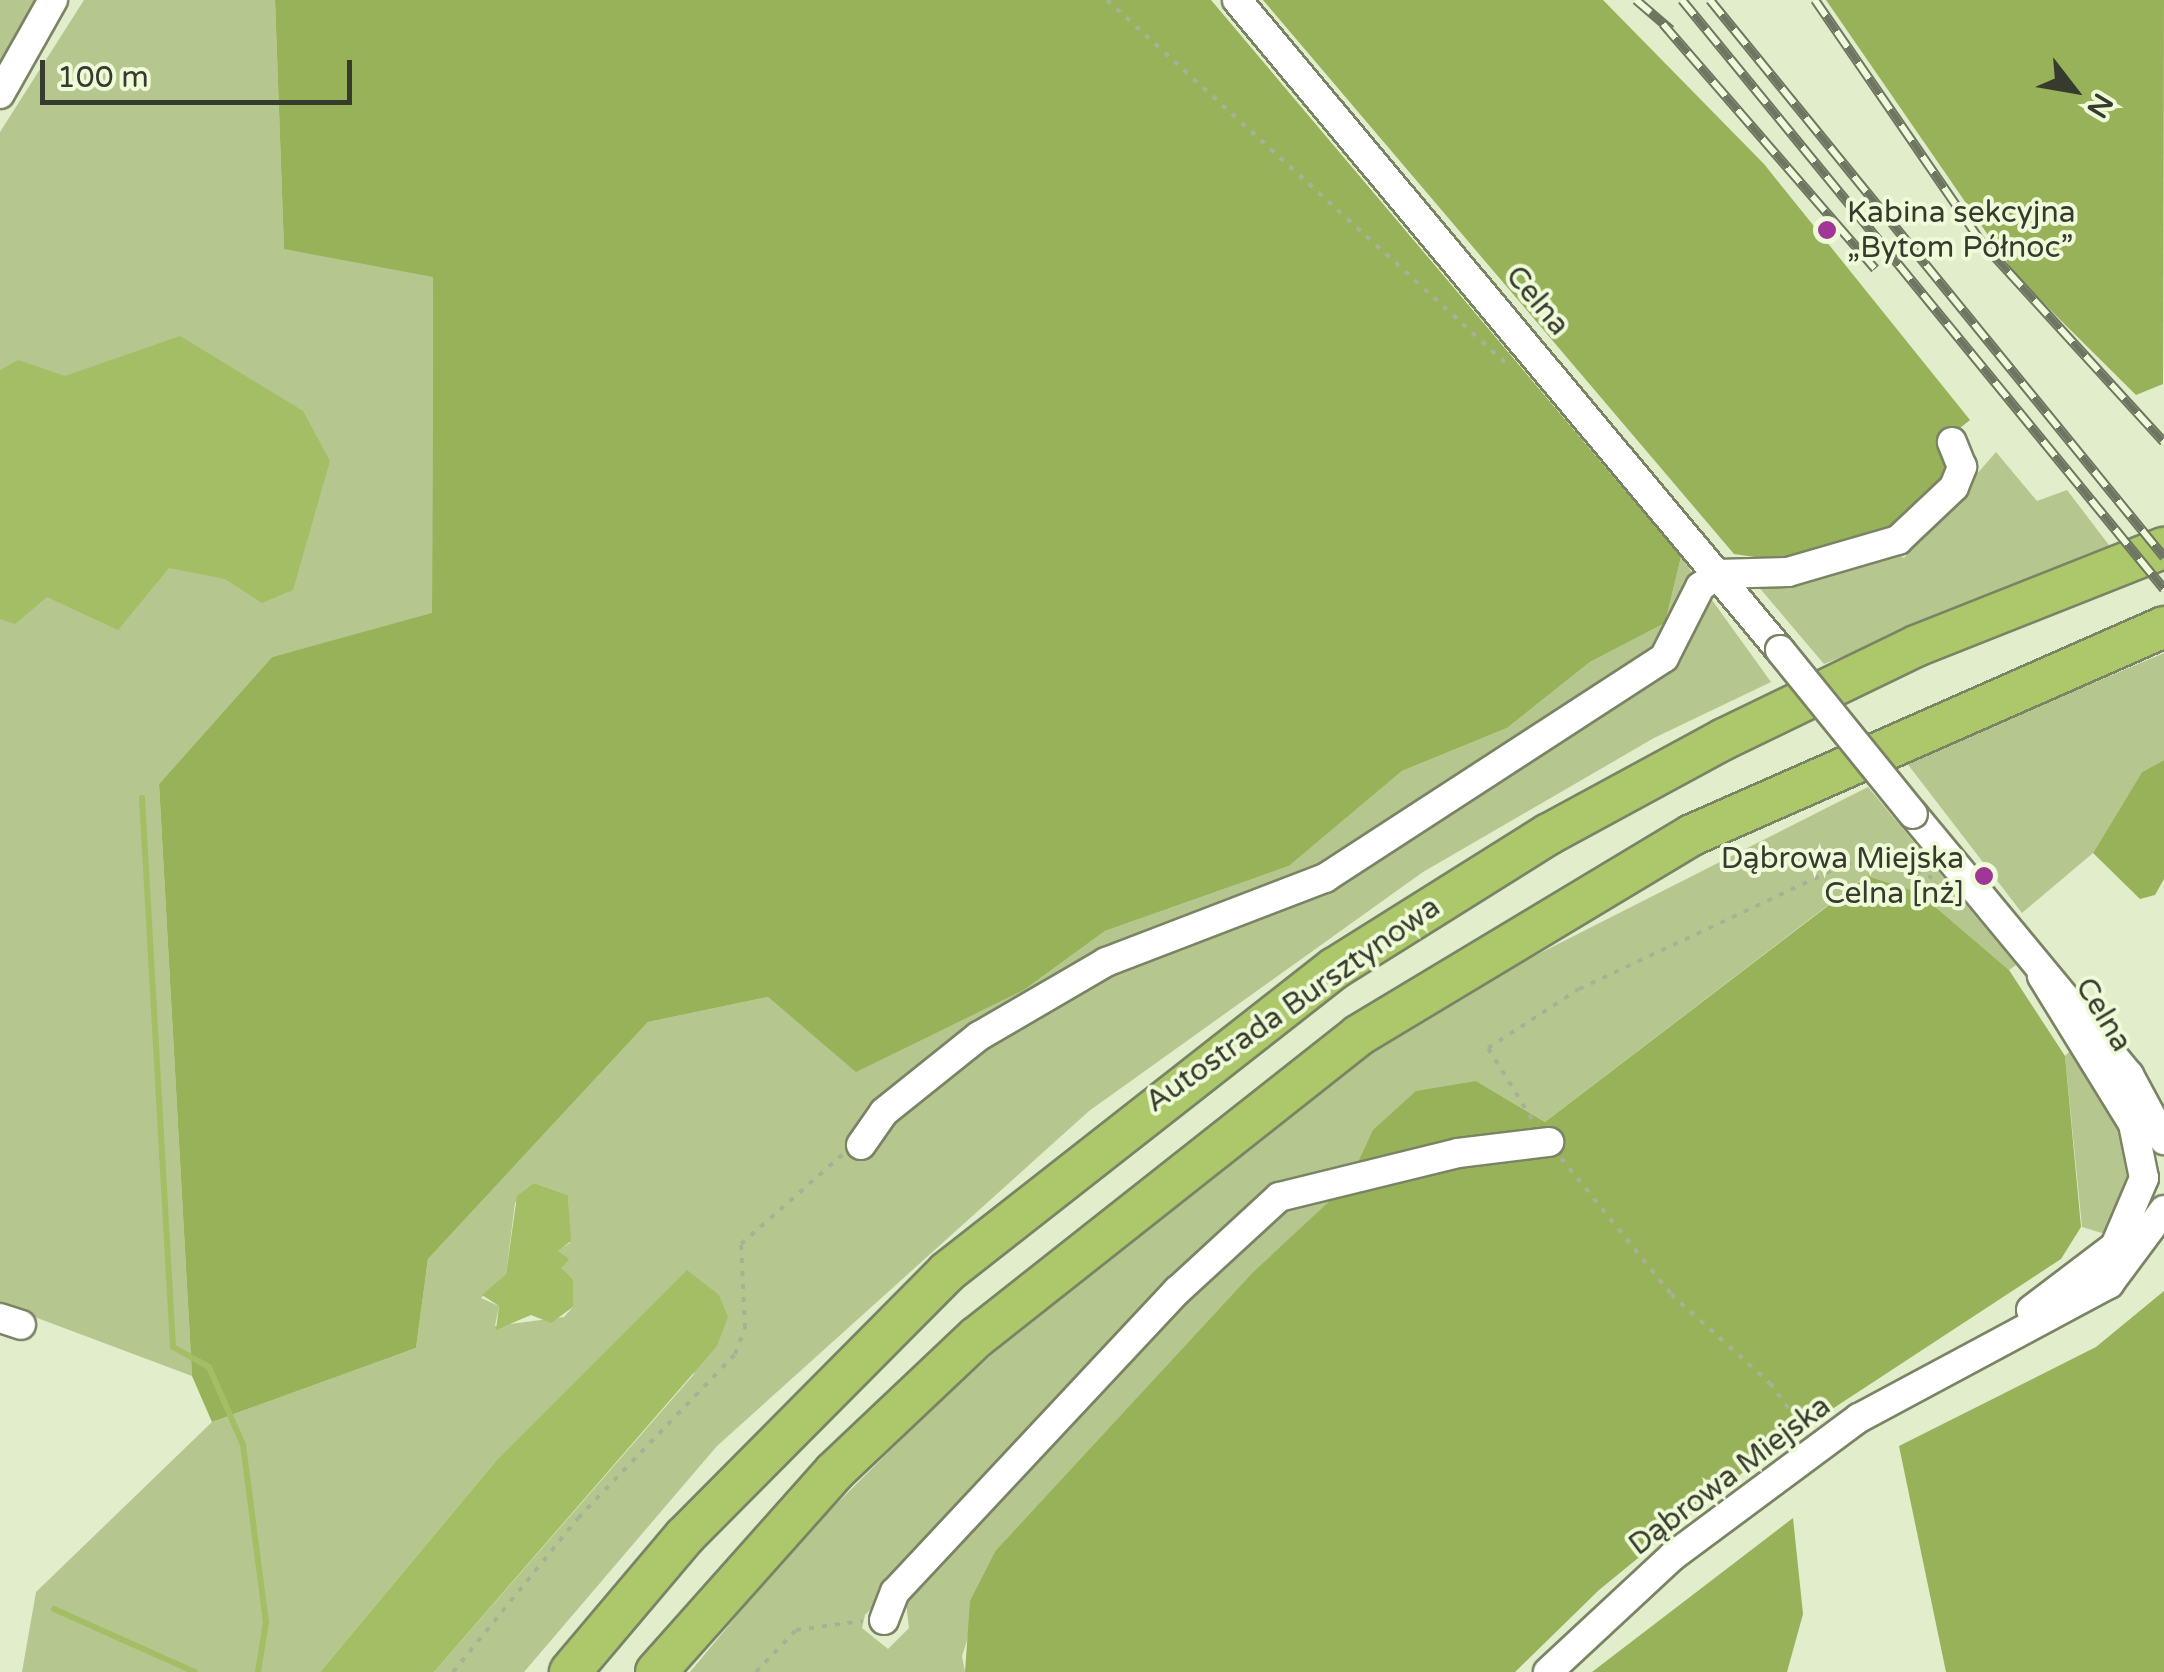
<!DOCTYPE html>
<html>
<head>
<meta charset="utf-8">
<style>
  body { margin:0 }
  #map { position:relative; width:2164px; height:1672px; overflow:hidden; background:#e1edcb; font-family:"Varela Round",sans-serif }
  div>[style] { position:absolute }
  .green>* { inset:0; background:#b5c78e }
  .forest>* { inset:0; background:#98b259 }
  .water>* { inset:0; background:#a4be65 }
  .stream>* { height:6px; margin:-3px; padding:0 3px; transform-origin:3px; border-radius:3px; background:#a4be65 }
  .path>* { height:4px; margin-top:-2px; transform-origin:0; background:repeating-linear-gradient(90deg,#a8b196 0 5px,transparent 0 13px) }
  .roads { filter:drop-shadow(2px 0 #7a8465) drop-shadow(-2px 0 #7a8465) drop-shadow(0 2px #7a8465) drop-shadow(0 -2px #7a8465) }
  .minor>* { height:28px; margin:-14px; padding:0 14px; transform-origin:14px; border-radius:14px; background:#fff }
  .highway>* { height:40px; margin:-20px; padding:0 20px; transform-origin:20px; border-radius:20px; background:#acc86a }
  .rail>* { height:10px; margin-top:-5px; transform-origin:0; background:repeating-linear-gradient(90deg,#eefad8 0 19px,#6e7561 0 38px); box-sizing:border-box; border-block:2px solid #6e7561 }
  .bridges { filter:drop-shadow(2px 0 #7a8465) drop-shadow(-2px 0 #7a8465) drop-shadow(0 2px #7a8465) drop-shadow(0 -2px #7a8465) }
  .minor-bridge>* { height:28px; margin:-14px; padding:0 14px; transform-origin:14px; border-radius:14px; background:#fff }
  .dots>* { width:28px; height:28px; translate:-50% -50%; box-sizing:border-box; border:5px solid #eefad8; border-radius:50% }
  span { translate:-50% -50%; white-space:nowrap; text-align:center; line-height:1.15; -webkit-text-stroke:8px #eefad8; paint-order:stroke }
  .poi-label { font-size:30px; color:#373b2e }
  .left { translate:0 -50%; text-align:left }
  .right { translate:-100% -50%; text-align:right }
  .street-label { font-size:30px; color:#373b2e }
  .north { position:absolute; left:2024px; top:40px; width:100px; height:100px; -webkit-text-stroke:8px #eefad8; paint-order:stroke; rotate:121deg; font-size:28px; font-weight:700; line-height:40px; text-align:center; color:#373b2e }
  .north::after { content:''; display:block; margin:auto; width:35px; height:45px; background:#373b2e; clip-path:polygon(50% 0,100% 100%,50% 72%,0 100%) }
  .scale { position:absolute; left:40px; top:60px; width:312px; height:45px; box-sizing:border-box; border:5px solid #373b2e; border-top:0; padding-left:12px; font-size:30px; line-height:35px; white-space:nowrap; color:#373b2e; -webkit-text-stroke:8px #eefad8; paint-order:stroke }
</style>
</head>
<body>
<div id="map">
  <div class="green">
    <i style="clip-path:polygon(0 0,40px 0,0 63px)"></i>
    <i style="clip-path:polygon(84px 0,275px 0,284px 248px,433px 276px,432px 614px,272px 657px,159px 784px,192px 1376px,0 1304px,0 132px)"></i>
    <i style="clip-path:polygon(1996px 452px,2037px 501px,2067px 490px,2112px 549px,1824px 664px,1757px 585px,1893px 550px,1904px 558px)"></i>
    <i style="clip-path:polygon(evenodd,1681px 557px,1771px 682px,1654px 738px,1423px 872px,1089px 1111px,717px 1446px,524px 1672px,434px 1672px,695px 1373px,495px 1462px,320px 1672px,22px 1672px,36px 1592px,212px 1422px,416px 1348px,428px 1259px,648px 1022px,768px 997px,856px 1071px,1024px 990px,1105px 931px,1289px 866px,1402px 771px,1507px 728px,1590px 662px,1665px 623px,1681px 557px,534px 1183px,568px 1195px,570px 1243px,558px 1250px,573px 1307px,564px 1317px,495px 1326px,499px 1306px,481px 1298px,506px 1274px,515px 1203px,534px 1183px)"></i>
    <i style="clip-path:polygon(2164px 653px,2164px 760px,2142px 772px,2093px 853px,2022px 913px,1906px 762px)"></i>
    <i style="clip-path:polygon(1868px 787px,2016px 965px,2009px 970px,1918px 892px,1866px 876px,1545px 1122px,1476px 1081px,1356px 1167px,1276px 1192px,865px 1615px,862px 1628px,888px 1649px,909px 1628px,905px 1595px,1184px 1298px,1285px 1206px,1339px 1193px,1253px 1272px,996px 1550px,962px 1656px,965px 1672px,690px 1672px,799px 1541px,930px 1411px,1088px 1267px,1311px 1093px,1469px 989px)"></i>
    <i style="clip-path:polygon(2072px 1049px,2118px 1118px,2133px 1169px,2112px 1236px,2082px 1227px,2065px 1056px)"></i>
  </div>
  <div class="forest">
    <i style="clip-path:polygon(275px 0,1211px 0,1681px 557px,1665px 623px,1590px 662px,1507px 728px,1402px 771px,1289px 866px,1105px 931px,1024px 990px,856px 1072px,768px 997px,648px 1022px,428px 1259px,416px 1348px,212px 1422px,192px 1376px,159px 784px,272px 657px,432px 613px,433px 277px,284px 249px)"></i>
    <i style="clip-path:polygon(1263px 0,1603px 0,1764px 164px,1970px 420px,1944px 441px,1950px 476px,1895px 531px,1796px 563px,1734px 554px)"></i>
    <i style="clip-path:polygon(1826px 0,2164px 0,2163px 384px,2136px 395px,2017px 277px)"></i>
    <i style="clip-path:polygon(2164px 760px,2164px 879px,2155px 895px,2140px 899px,2093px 853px,2142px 772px)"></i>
    <i style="clip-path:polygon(1867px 876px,1918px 892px,2009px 970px,2065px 1056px,2081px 1227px,2061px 1259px,1774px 1447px,1599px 1590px,1515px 1672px,965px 1672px,970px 1601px,996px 1550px,1253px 1272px,1348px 1184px,1373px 1130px,1416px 1091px,1476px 1081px,1545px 1122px)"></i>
    <i style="clip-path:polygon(2164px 1291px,2164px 1672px,1946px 1672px,1899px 1446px,2096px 1347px)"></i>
    <i style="clip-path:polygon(1793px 1518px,1803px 1614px,1787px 1672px,1592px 1672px)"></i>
  </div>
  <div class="water">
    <i style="clip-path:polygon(180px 336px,303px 411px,330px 461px,293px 590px,262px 603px,225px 579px,169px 568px,118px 630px,47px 597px,15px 624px,0 619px,0 370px,18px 360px,65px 376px)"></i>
    <i style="clip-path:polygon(534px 1183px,568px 1195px,571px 1241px,558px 1251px,569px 1259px,562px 1268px,573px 1280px,573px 1307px,551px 1323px,531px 1315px,496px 1330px,499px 1306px,482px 1295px,506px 1274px,517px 1196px)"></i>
    <i style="clip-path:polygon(687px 1270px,719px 1295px,728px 1317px,717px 1346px,434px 1672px,320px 1672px,495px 1462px)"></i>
  </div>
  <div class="stream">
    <i style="left:142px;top:798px;width:550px;rotate:86.77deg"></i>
    <i style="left:173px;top:1347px;width:41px;rotate:29.1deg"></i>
    <i style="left:209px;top:1367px;width:85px;rotate:66.4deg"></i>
    <i style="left:243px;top:1445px;width:178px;rotate:82.6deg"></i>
    <i style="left:266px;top:1622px;width:51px;rotate:99.1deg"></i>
    <i style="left:54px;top:1609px;width:154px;rotate:24.1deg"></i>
  </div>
  <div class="path">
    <i style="left:1107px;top:0;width:545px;rotate:42.32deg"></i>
    <i style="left:1532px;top:1119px;width:84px;rotate:-121.8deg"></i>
    <i style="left:1488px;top:1048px;width:108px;rotate:-33deg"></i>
    <i style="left:1579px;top:989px;width:295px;rotate:-25.1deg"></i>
    <i style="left:1846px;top:864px;width:48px;rotate:-7.1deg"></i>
    <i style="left:1894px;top:858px;width:43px;rotate:27.8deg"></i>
    <i style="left:1561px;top:1158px;width:175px;rotate:51deg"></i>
    <i style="left:1671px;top:1294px;width:133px;rotate:42deg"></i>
    <i style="left:1770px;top:1383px;width:58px;rotate:54.1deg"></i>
    <i style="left:453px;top:1672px;width:198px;rotate:-50.9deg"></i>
    <i style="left:578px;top:1518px;width:227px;rotate:-46.2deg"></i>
    <i style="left:735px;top:1354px;width:28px;rotate:-69deg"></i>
    <i style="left:745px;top:1328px;width:84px;rotate:-92.7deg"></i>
    <i style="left:741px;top:1244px;width:136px;rotate:-41.4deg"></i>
    <i style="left:756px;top:1672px;width:58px;rotate:-46.4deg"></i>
    <i style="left:796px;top:1630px;width:67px;rotate:-7.8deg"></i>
  </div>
  <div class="roads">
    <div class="minor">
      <i style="left:1237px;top:0;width:847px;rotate:50.13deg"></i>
      <i style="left:0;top:94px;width:108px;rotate:-60.6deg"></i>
      <i style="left:1913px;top:814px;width:339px;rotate:50.4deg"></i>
      <i style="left:2129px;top:1075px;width:74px;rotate:61.7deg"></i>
      <i style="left:861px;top:1145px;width:40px;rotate:-55.1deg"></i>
      <i style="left:884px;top:1112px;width:122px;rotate:-38.7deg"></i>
      <i style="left:979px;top:1036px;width:147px;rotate:-30.2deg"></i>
      <i style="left:1106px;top:962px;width:235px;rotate:-21deg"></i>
      <i style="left:1325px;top:878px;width:404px;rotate:-33deg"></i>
      <i style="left:1664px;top:658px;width:80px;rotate:-63.1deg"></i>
      <i style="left:1700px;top:587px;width:22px;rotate:-36deg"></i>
      <i style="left:1718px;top:574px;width:70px;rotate:-1.6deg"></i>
      <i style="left:1788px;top:572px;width:115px;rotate:-16.2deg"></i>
      <i style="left:1898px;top:540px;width:77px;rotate:-43.4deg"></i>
      <i style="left:1954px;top:487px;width:22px;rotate:-68deg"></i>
      <i style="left:1962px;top:467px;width:27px;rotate:-112deg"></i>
      <i style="left:2031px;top:1310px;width:106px;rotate:-37.3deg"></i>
      <i style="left:2115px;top:1246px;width:74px;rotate:-66.9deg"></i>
      <i style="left:2144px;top:1178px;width:55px;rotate:-101.5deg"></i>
      <i style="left:2133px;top:1124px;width:174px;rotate:-121.6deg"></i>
      <i style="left:0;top:1318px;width:22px;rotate:18deg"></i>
      <i style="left:884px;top:1620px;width:30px;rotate:-69deg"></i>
      <i style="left:895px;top:1592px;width:414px;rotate:-46.9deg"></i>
      <i style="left:1178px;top:1290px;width:137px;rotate:-42.6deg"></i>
      <i style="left:1279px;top:1197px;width:184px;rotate:-13.8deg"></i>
      <i style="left:1458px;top:1153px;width:92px;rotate:-6.9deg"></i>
      <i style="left:1548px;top:1672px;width:171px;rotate:-42.9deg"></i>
      <i style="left:1673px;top:1556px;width:232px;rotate:-36.6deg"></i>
      <i style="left:1859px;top:1418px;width:284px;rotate:-28.2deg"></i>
      <i style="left:2109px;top:1284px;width:92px;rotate:-53.4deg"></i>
    </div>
    <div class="highway">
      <i style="left:570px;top:1672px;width:177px;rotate:-49.8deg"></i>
      <i style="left:684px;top:1537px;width:373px;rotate:-45.2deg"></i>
      <i style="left:947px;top:1272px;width:493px;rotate:-38.1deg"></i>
      <i style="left:1335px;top:968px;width:252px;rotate:-32.1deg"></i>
      <i style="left:1549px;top:834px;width:199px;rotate:-28.5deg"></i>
      <i style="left:1724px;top:739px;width:213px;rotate:-25.8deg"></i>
      <i style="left:1916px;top:646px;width:267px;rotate:-21.6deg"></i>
      <i style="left:656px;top:1672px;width:268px;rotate:-48.3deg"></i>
      <i style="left:834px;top:1472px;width:197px;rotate:-43.4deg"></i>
      <i style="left:977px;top:1337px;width:487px;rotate:-38.3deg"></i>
      <i style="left:1359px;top:1035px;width:388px;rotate:-31deg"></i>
      <i style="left:1692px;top:835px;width:516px;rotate:-23.78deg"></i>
    </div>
  </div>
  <div class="rail">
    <i style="left:1636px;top:0;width:46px;rotate:40.6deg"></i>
    <i style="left:1682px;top:0;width:761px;rotate:50.71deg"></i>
    <i style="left:1710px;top:0;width:719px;rotate:50.82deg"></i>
    <i style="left:1815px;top:0;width:296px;rotate:55.5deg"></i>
    <i style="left:1983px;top:244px;width:268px;rotate:47.6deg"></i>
    <i style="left:1663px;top:24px;width:324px;rotate:49.1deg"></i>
  </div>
  <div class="bridges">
    <div class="minor-bridge">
      <i style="left:1780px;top:650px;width:211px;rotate:51deg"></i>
    </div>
  </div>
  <div class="dots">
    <i style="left:1827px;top:230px;background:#a23696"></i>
    <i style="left:1984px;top:876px;background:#a23696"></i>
  </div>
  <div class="poi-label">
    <span class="left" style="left:1847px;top:230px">Kabina sekcyjna<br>„Bytom Północ”</span>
    <span class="right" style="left:1964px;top:876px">Dąbrowa Miejska<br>Celna [nż]</span>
  </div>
  <div class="street-label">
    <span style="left:1537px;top:301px;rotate:50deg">Celna</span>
    <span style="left:1293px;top:1005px;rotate:-35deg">Autostrada Bursztynowa</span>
    <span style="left:2103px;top:1015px;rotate:59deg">Celna</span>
    <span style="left:1730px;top:1476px;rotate:-37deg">Dąbrowa Miejska</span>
  </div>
  <div class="north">N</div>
  <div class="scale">100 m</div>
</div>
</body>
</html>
